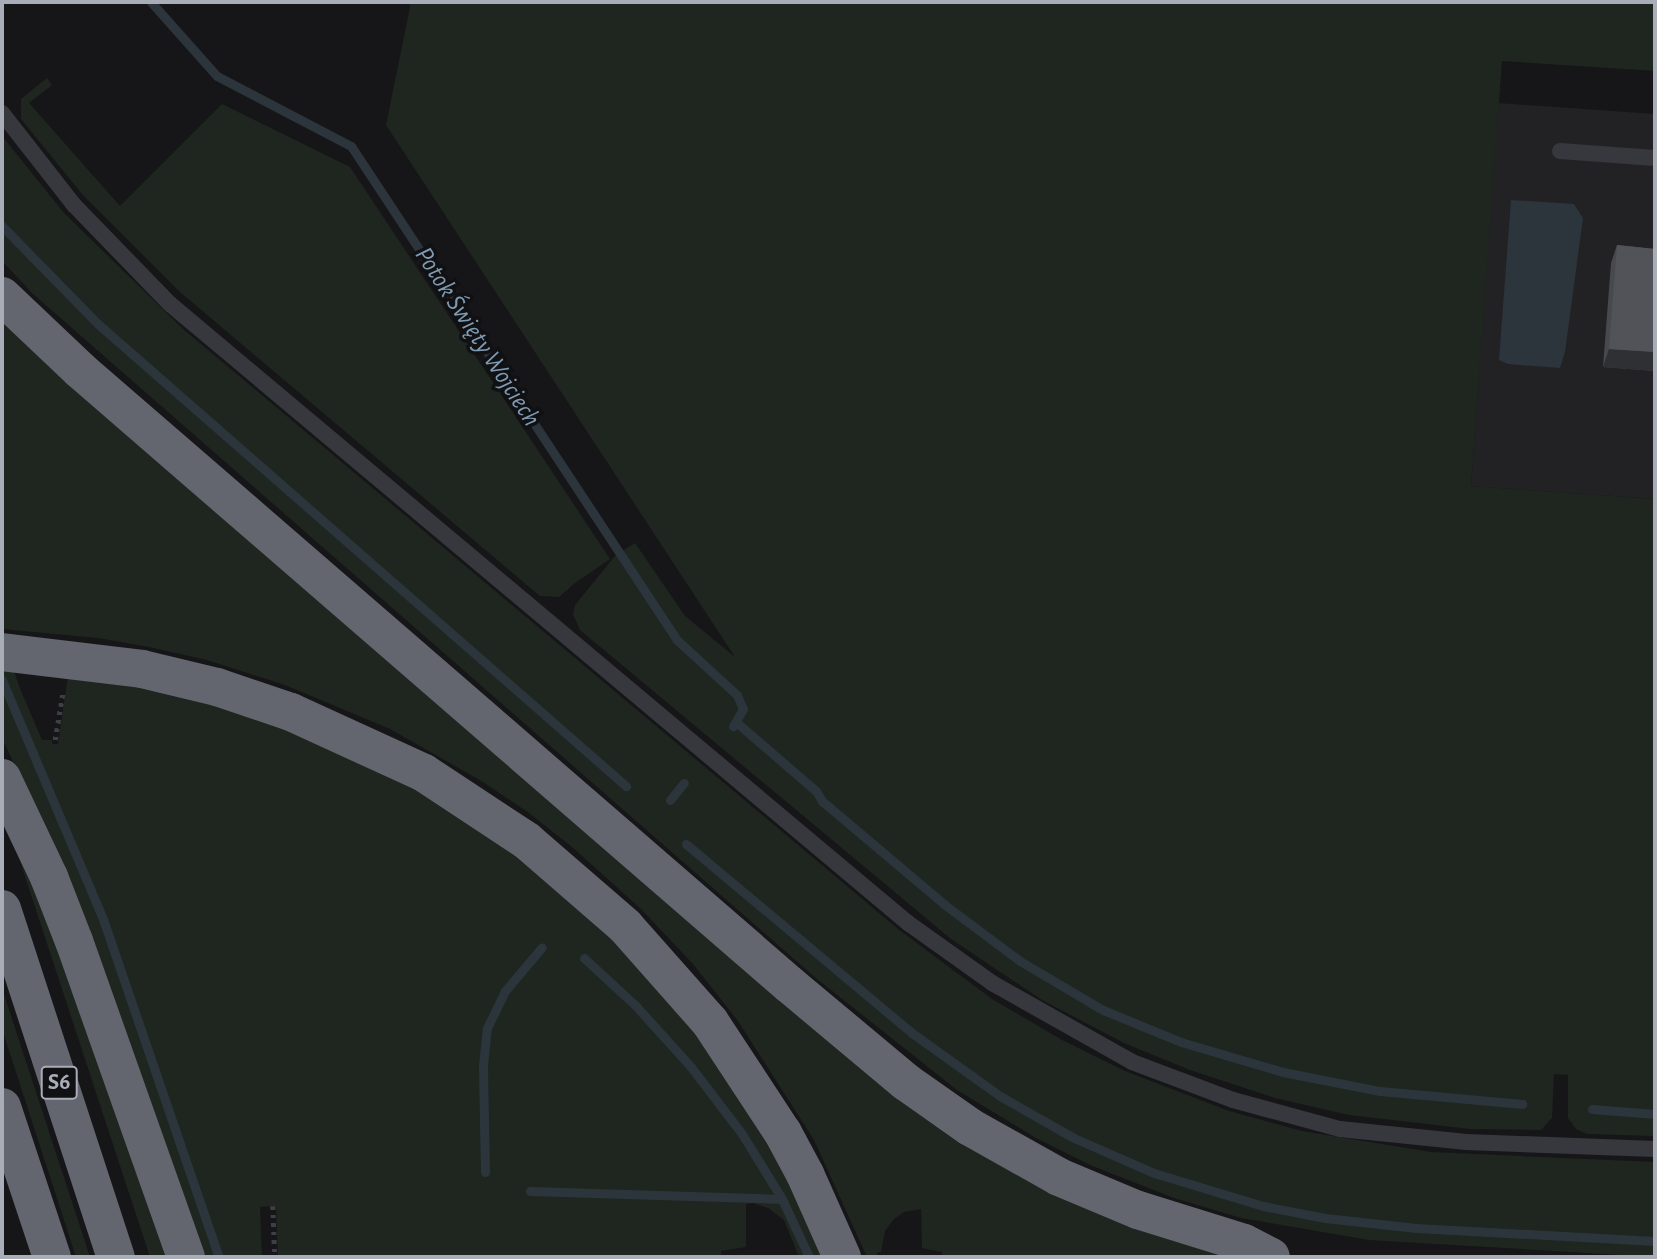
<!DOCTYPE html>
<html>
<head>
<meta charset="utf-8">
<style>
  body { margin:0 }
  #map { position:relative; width:1657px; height:1259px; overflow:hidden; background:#161618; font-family:"Alegreya Sans",sans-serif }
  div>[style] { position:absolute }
  .built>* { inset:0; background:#222225 }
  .green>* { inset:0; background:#1e261f }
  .water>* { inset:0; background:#2c353c }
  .stream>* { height:9px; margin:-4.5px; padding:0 4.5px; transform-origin:4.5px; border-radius:4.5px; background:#2c353c }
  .path>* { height:4.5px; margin-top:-2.25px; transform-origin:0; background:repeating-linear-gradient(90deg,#3d3f44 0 3.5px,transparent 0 8.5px) }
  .lane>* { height:16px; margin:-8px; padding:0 8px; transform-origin:8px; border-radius:8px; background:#37383d }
  .highway>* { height:38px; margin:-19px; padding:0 19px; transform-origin:19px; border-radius:19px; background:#63666e }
  .wall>* { inset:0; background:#47494d }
  .shaded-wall>* { inset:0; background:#2f3033 }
  .building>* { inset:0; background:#525359 }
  span { translate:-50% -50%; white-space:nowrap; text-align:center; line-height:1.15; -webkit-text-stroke:7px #111113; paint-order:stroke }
  .shield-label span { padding:2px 5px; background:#111113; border:2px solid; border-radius:5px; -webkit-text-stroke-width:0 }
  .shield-label { font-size:23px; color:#a8adb8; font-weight:700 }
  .water-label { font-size:26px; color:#7f9bb3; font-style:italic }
  .frame { position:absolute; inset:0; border:4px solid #a8adb8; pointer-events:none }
</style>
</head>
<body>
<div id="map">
  <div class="built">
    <i style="clip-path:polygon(1498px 103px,1655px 114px,1655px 499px,1471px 486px)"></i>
  </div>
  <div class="green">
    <i style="clip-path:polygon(411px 2px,1655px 2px,1655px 71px,1502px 61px,1471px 486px,1655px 499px,1655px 1136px,1587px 1134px,1576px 1129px,1568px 1118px,1568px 1075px,1554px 1074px,1552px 1118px,1541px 1130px,1470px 1129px,1349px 1115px,1275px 1098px,1190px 1070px,1124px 1043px,1042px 1000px,951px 939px,580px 630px,573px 614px,575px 605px,615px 556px,635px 543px,685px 616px,735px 657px,386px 125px)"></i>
    <i style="clip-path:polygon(47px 78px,52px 85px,29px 103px,120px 206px,222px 104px,350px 167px,610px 559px,575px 583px,559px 597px,540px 596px,180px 292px,82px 194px,21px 119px,21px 99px)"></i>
    <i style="clip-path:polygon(2px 136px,64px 213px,183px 329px,898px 929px,992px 999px,1062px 1040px,1125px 1071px,1229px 1111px,1302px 1131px,1431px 1152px,1655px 1162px,1655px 1257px,1369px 1240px,1241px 1218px,1174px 1198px,1090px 1165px,1036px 1138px,957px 1090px,817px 979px,33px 294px,2px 261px)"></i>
    <i style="clip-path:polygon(2px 318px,866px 1071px,1231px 1257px,942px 1257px,942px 1252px,922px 1248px,921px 1209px,904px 1212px,894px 1219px,885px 1231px,881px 1252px,877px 1252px,878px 1257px,867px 1257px,814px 1140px,738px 1021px,693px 964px,641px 909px,572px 847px,529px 813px,483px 782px,390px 729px,285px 685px,207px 660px,149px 647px,98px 638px,2px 629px)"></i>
    <i style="clip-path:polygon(2px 636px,19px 686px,42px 740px,52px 740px,52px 744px,58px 744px,68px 676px,115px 681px,239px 712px,342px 751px,440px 803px,529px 863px,590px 916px,681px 1011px,777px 1156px,823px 1257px,799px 1257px,784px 1220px,768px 1208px,753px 1203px,746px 1204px,746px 1247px,721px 1251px,721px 1257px,278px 1257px,276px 1207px,273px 1206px,260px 1207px,262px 1257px,202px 1257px,39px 817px,2px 738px)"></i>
    <i style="clip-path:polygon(19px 843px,168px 1257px,150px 1257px,16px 849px)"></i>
    <i style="clip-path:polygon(2px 988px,90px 1257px,76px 1257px,2px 1029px)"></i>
  </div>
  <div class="water">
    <i style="clip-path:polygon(1511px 200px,1574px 204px,1583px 218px,1565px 352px,1560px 368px,1508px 364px,1499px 360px)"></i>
  </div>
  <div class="stream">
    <i style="left:151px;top:2px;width:99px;rotate:48.3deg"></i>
    <i style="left:217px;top:76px;width:151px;rotate:27.6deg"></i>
    <i style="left:351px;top:146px;width:592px;rotate:56.58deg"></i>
    <i style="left:677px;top:640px;width:81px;rotate:42.5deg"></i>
    <i style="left:737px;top:695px;width:15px;rotate:67deg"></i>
    <i style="left:743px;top:709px;width:20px;rotate:120deg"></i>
    <i style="left:2px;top:226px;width:137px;rotate:45.6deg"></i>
    <i style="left:98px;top:324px;width:702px;rotate:41.19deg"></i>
    <i style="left:2px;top:680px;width:259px;rotate:67.1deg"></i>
    <i style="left:103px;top:919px;width:357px;rotate:71.1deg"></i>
    <i style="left:736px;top:722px;width:106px;rotate:40.8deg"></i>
    <i style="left:816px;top:791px;width:12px;rotate:59deg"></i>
    <i style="left:822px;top:801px;width:161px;rotate:40.2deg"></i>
    <i style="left:945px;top:905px;width:94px;rotate:36.7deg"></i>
    <i style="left:1020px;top:961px;width:96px;rotate:30.6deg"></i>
    <i style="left:1103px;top:1010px;width:84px;rotate:22.3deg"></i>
    <i style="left:1181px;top:1042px;width:106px;rotate:16.4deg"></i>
    <i style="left:1283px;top:1072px;width:99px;rotate:11.1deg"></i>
    <i style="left:1380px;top:1091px;width:143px;rotate:5.2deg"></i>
    <i style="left:670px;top:800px;width:22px;rotate:-51deg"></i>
    <i style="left:686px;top:844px;width:295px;rotate:39.9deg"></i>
    <i style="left:912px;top:1033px;width:108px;rotate:35.6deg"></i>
    <i style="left:1000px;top:1096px;width:85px;rotate:29.6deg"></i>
    <i style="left:1074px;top:1138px;width:87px;rotate:23.6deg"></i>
    <i style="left:1154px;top:1173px;width:114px;rotate:16.8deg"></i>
    <i style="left:1263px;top:1206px;width:63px;rotate:11deg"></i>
    <i style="left:1325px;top:1218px;width:92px;rotate:6.3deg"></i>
    <i style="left:1416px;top:1228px;width:239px;rotate:3.1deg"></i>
    <i style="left:584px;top:958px;width:69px;rotate:42.7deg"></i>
    <i style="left:635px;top:1005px;width:84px;rotate:47.9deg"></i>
    <i style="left:691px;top:1067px;width:84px;rotate:52.7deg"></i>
    <i style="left:742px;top:1134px;width:76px;rotate:58.4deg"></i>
    <i style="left:782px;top:1199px;width:64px;rotate:65deg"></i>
    <i style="left:1592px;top:1109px;width:63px;rotate:4.5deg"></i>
    <i style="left:485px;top:1172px;width:107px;rotate:-91.1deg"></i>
    <i style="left:483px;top:1065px;width:37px;rotate:-84deg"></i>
    <i style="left:487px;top:1028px;width:41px;rotate:-64.1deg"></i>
    <i style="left:505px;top:991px;width:57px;rotate:-49.9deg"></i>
    <i style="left:530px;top:1191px;width:252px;rotate:1.8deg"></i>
  </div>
  <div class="path">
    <i style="left:55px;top:740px;width:50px;rotate:-80.7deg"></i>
    <i style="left:273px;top:1206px;width:51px;rotate:87.8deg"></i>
  </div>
  <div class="lane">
    <i style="left:2px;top:113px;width:117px;rotate:52deg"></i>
    <i style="left:74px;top:205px;width:138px;rotate:45.9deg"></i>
    <i style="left:170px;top:304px;width:963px;rotate:39.99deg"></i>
    <i style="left:908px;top:923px;width:103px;rotate:35.5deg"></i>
    <i style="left:992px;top:983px;width:161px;rotate:29.4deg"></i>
    <i style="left:1132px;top:1062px;width:108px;rotate:20.6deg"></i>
    <i style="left:1233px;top:1100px;width:111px;rotate:15.2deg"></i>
    <i style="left:1340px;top:1129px;width:127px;rotate:5.9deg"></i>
    <i style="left:1466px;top:1142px;width:189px;rotate:2.1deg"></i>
    <i style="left:1560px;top:151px;width:95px;rotate:4.2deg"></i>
  </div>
  <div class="highway">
    <i style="left:2px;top:296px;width:108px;rotate:43.5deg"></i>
    <i style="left:80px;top:370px;width:939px;rotate:40.9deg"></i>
    <i style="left:790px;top:985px;width:151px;rotate:39.9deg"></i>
    <i style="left:906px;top:1082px;width:78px;rotate:35.1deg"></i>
    <i style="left:970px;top:1127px;width:102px;rotate:29.3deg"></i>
    <i style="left:1059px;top:1177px;width:86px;rotate:22.7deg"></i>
    <i style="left:1138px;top:1210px;width:111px;rotate:17.3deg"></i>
    <i style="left:1244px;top:1243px;width:30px;rotate:27deg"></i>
    <i style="left:2px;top:652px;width:141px;rotate:6.9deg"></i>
    <i style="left:142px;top:669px;width:77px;rotate:13.5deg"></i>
    <i style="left:217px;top:687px;width:78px;rotate:18.7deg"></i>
    <i style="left:291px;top:712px;width:146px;rotate:24.6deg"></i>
    <i style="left:424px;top:773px;width:123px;rotate:33.4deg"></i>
    <i style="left:527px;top:841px;width:130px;rotate:40.9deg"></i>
    <i style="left:625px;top:926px;width:128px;rotate:48.5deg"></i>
    <i style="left:710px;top:1022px;width:133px;rotate:56.7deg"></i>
    <i style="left:783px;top:1133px;width:47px;rotate:61.8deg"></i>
    <i style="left:805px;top:1174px;width:91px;rotate:66deg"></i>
    <i style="left:2px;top:778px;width:110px;rotate:64.6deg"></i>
    <i style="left:49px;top:877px;width:69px;rotate:68.7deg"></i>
    <i style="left:74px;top:941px;width:335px;rotate:70.5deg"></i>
    <i style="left:2px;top:909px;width:366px;rotate:71.9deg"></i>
    <i style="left:2px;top:1107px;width:158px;rotate:71.6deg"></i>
  </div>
  <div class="wall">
    <i style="clip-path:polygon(1617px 245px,1655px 249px,1655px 371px,1603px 367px,1611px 263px)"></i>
  </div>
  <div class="shaded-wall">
    <i style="clip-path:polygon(1609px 349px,1655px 352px,1655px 371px,1603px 367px)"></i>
  </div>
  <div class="building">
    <i style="clip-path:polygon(1617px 245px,1655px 249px,1655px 352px,1609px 349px)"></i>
  </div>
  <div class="shield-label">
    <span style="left:59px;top:1083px">S6</span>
  </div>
  <div class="water-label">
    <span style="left:477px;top:337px;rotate:57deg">Potok Święty Wojciech</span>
  </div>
  <div class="frame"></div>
</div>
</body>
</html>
